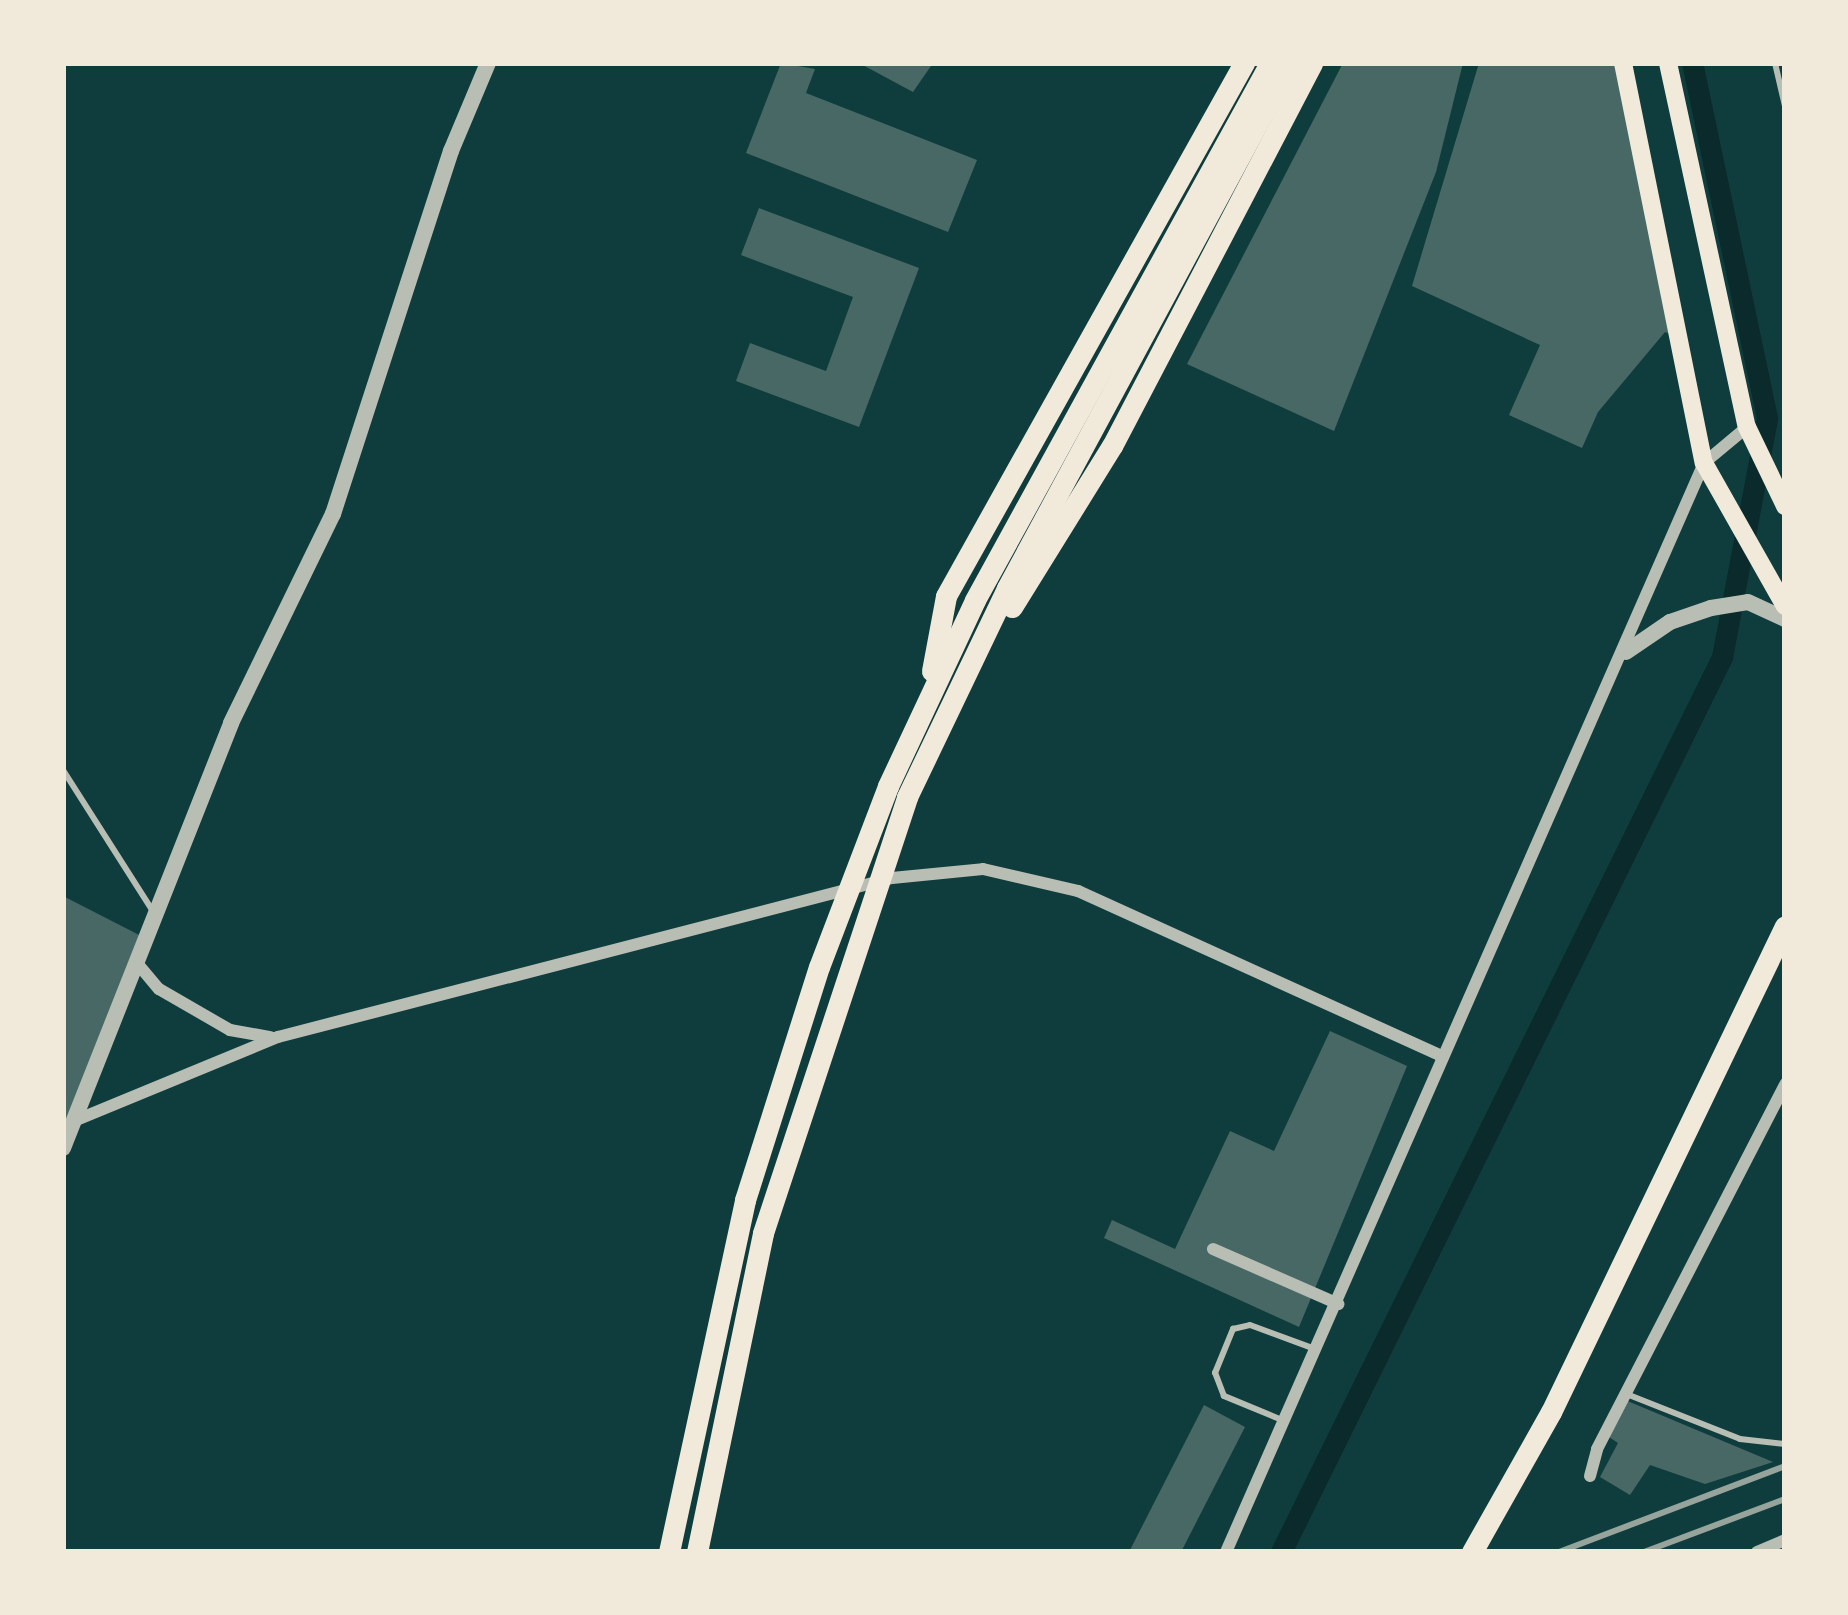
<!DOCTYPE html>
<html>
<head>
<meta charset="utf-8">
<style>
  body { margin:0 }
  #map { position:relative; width:1848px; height:1615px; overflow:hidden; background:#0f3d3e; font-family:Poppins,sans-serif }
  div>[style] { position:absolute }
  .canal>* { height:21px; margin:-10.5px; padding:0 10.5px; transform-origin:10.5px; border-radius:10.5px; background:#0a2a2b }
  .building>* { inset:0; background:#486865 }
  .service>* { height:6px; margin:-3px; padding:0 3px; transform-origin:3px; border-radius:3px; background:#b8beb3 }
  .minor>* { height:12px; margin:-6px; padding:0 6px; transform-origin:6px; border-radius:6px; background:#b8beb3 }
  .tertiary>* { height:16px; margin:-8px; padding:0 8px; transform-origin:8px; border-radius:8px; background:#b8beb3 }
  .secondary>* { height:18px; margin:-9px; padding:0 9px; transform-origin:9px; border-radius:9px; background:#f1e9da }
  .primary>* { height:21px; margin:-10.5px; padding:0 10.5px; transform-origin:10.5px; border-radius:10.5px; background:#f1e9da }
  .trunk>* { height:21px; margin:-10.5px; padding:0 10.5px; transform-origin:10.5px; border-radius:10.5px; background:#f1e9da }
  .rail>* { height:6px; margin:-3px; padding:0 3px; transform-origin:3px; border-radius:3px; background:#97a49c }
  span { translate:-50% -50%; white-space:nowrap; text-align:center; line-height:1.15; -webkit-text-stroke:9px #f1e9da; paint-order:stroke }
  .frame { position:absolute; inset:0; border:66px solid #f1e9da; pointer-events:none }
</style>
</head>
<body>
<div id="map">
  <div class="canal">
    <i style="left:1281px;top:1552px;width:998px;rotate:-63.77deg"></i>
    <i style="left:1722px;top:657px;width:243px;rotate:-79.3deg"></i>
    <i style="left:1767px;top:418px;width:363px;rotate:-101.9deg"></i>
  </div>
  <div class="building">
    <i style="clip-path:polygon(781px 63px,815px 69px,806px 93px,977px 160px,948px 232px,746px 153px)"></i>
    <i style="clip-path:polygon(859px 63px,933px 63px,913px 92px)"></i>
    <i style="clip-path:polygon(1343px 63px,1463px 63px,1436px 172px,1334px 431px,1187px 364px)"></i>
    <i style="clip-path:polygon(1479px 63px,1623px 63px,1680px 338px,1665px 332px,1598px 412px,1582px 448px,1509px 415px,1540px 345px,1412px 286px)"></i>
    <i style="clip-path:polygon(759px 208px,919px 268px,859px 427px,736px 381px,750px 343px,826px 371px,853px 297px,741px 255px)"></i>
    <i style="clip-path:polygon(63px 896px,147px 939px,63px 1130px)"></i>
    <i style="clip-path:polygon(1330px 1031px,1407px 1066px,1299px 1327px,1104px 1238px,1112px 1220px,1175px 1249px,1230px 1131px,1274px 1151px)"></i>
    <i style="clip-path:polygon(1618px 1397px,1773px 1462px,1705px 1484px,1650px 1465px,1630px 1495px,1600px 1477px,1618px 1443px,1603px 1433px)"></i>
    <i style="clip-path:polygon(1204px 1405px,1245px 1427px,1181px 1552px,1129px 1552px)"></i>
  </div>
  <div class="service">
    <i style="left:1775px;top:63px;width:44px;rotate:76.9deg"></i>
    <i style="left:63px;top:770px;width:169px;rotate:57.5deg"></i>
    <i style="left:1629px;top:1395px;width:119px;rotate:21.6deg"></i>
    <i style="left:1740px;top:1439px;width:45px;rotate:6.3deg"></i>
    <i style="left:1282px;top:1420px;width:63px;rotate:-157.5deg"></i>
    <i style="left:1224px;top:1396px;width:25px;rotate:-111deg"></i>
    <i style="left:1215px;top:1373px;width:48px;rotate:-67.8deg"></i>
    <i style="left:1233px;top:1329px;width:17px;rotate:-13deg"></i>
    <i style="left:1250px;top:1325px;width:69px;rotate:20.3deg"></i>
  </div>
  <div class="minor">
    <i style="left:137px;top:963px;width:34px;rotate:50deg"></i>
    <i style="left:159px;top:989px;width:82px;rotate:30deg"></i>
    <i style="left:230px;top:1030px;width:41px;rotate:9.9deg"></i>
    <i style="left:74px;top:1121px;width:221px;rotate:-22.4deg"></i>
    <i style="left:278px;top:1037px;width:634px;rotate:-14.52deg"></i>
    <i style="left:892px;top:878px;width:91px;rotate:-5.6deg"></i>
    <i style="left:983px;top:869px;width:98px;rotate:13deg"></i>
    <i style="left:1078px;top:891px;width:400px;rotate:24.4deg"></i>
    <i style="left:1213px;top:1249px;width:137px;rotate:23.7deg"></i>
    <i style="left:1590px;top:1476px;width:28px;rotate:-75deg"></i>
    <i style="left:1597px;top:1449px;width:411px;rotate:-62.7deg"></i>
    <i style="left:1226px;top:1552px;width:1189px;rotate:-66.3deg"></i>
    <i style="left:1704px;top:463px;width:56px;rotate:-39.9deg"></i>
    <i style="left:1757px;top:1552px;width:30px;rotate:-23deg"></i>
  </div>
  <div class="tertiary">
    <i style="left:1626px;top:652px;width:53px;rotate:-34.3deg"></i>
    <i style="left:1670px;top:622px;width:43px;rotate:-18.9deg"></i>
    <i style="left:1711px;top:608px;width:37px;rotate:-9deg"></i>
    <i style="left:1748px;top:602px;width:41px;rotate:24.7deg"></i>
    <i style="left:63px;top:1148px;width:457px;rotate:-68.4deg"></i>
    <i style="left:231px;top:723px;width:233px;rotate:-64deg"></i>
    <i style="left:333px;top:514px;width:382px;rotate:-72deg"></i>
    <i style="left:451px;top:151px;width:95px;rotate:-67.2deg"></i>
  </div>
  <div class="secondary">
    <i style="left:1623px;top:63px;width:408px;rotate:78.6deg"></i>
    <i style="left:1704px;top:463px;width:164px;rotate:60.5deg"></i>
    <i style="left:1668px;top:63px;width:372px;rotate:77.8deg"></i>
    <i style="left:1747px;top:427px;width:88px;rotate:64.3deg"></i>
  </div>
  <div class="primary">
    <i style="left:1472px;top:1552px;width:161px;rotate:-60.6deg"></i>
    <i style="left:1551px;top:1412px;width:539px;rotate:-64.29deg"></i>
  </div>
  <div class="trunk">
    <i style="left:1012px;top:607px;width:190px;rotate:-58.2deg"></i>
    <i style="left:1112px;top:446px;width:432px;rotate:-62.4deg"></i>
    <i style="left:932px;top:671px;width:76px;rotate:-79.4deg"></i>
    <i style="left:946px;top:596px;width:611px;rotate:-60.79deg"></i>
    <i style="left:669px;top:1552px;width:360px;rotate:-77.8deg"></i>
    <i style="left:745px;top:1200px;width:244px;rotate:-72.4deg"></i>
    <i style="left:819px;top:967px;width:194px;rotate:-69.1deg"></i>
    <i style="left:888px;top:786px;width:205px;rotate:-64.9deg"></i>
    <i style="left:975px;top:600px;width:613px;rotate:-61.22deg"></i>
    <i style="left:697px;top:1552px;width:326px;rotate:-78.3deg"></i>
    <i style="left:763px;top:1233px;width:459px;rotate:-71.7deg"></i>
    <i style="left:907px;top:797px;width:232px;rotate:-64.4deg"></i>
    <i style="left:1007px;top:588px;width:596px;rotate:-61.67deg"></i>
  </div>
  <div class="rail">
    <i style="left:1559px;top:1552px;width:242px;rotate:-20.8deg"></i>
    <i style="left:1644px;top:1552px;width:151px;rotate:-20.6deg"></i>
  </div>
  <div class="frame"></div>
</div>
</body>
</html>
